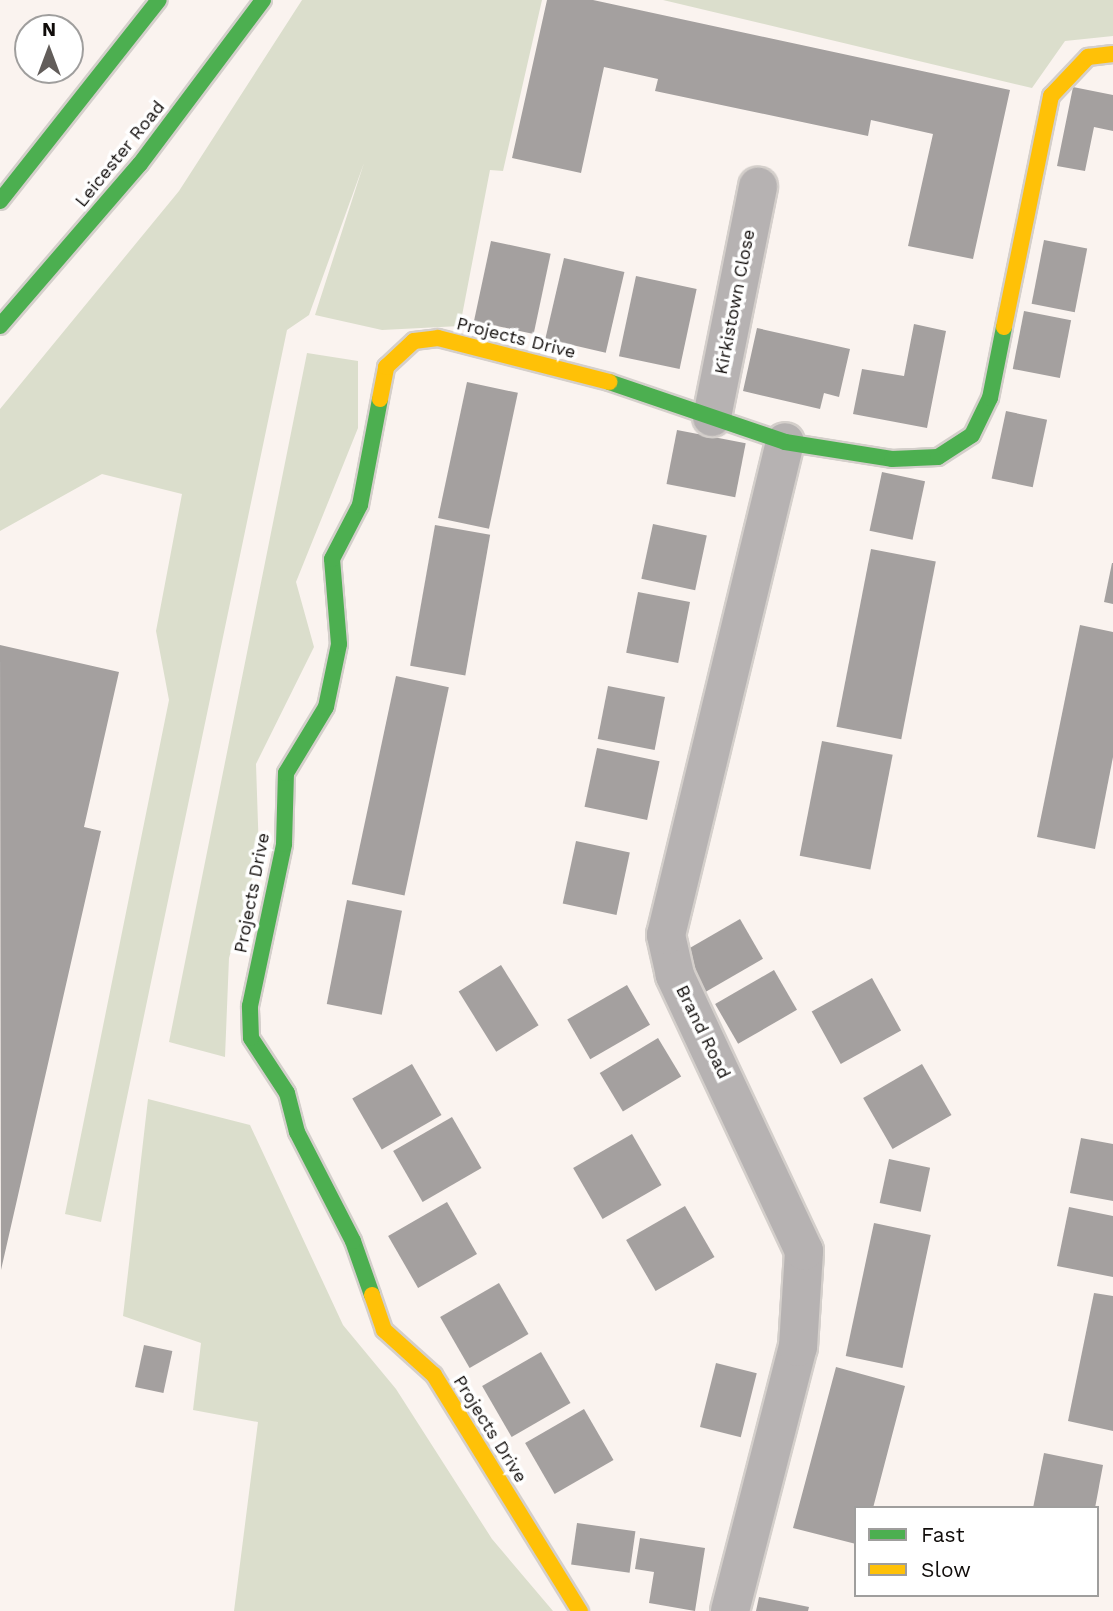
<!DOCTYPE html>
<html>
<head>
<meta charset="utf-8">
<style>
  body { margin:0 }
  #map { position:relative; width:1113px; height:1611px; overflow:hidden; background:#faf3ef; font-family:"Work Sans",sans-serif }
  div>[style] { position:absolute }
  .green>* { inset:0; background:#dbdecc }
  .building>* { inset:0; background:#a4a09f; transform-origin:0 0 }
  .roads { filter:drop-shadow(2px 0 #d4cfcb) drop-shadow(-2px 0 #d4cfcb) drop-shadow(0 2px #d4cfcb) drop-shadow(0 -2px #d4cfcb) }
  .street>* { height:38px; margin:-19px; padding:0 19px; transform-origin:19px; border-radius:19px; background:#b6b2b2 }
  .fast>* { height:16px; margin:-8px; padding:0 8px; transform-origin:8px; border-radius:8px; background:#4caf50 }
  .slow>* { height:16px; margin:-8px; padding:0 8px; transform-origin:8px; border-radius:8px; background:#ffc107 }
  span { translate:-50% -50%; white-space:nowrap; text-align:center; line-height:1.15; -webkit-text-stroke:7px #fff; paint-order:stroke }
  .street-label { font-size:18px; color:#100c0a }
  .legend { position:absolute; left:854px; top:1506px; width:245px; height:91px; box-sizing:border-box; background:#fff; border:2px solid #9f9e9d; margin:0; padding:9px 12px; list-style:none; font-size:21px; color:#100c0a }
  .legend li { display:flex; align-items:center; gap:14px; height:35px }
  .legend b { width:35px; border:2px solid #9f9e9d }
  .north { position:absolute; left:14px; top:14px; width:70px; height:70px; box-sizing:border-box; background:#fff; border:2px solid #9f9e9d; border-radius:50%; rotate:0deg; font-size:19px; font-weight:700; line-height:28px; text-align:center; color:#100c0a }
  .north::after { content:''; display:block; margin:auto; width:24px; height:32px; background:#625d5a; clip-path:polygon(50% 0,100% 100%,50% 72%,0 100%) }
</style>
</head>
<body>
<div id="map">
  <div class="green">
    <i style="clip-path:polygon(302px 0,542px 0,503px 171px,490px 170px,460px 326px,382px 330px,315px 315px,364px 163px,309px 315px,287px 330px,101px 1222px,65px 1214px,169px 700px,156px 631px,182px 494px,102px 474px,0 531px,0 409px,179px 191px)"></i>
    <i style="clip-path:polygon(663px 0,1113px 0,1113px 36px,1065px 41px,1032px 88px)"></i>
    <i style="clip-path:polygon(307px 353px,358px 361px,358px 428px,296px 582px,314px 647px,256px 764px,259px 854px,229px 958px,225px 1057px,169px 1042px)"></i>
    <i style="clip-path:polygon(148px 1099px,250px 1125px,343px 1325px,396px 1389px,492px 1539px,553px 1611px,234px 1611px,258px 1422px,193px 1410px,201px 1343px,123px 1316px)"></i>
  </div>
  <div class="building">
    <i style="clip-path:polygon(547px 0,593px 0,1010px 90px,973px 259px,908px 246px,933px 134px,871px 120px,868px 136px,655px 91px,658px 79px,604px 67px,581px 173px,512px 158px)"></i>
    <i style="clip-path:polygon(1073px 87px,1113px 95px,1113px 131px,1094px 127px,1085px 171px,1057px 166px)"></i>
    <i style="left:1044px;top:240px;width:44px;height:65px;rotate:11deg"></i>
    <i style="left:491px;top:241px;width:61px;height:82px;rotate:12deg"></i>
    <i style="left:564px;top:258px;width:62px;height:83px;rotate:13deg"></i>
    <i style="left:636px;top:276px;width:62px;height:82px;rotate:12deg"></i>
    <i style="left:1024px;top:311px;width:48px;height:59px;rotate:11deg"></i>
    <i style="clip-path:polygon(914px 324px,946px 331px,927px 428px,853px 414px,862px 369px,904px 376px)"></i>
    <i style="clip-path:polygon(757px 328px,850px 349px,839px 397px,824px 393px,820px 409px,743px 391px)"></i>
    <i style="left:467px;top:382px;width:52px;height:139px;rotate:12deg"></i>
    <i style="left:1006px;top:411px;width:42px;height:69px;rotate:12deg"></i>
    <i style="left:677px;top:430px;width:70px;height:55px;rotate:11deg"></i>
    <i style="left:882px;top:472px;width:44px;height:60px;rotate:12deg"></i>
    <i style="left:653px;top:524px;width:55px;height:56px;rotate:12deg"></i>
    <i style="left:435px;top:525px;width:56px;height:143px;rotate:10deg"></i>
    <i style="left:871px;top:549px;width:66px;height:181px;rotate:11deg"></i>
    <i style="clip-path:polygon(1112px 563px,1113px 563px,1113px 604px,1104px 602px)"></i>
    <i style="left:638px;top:592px;width:53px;height:62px;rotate:11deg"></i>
    <i style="clip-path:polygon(1080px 625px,1113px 632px,1113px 757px,1095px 849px,1037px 837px)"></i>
    <i style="clip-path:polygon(0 645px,119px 672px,84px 827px,101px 831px,1px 1270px)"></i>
    <i style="left:396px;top:676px;width:54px;height:213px;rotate:12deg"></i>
    <i style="left:608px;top:686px;width:58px;height:54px;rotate:11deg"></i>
    <i style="left:822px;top:741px;width:72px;height:117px;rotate:11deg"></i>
    <i style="left:597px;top:748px;width:64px;height:60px;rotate:12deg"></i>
    <i style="left:576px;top:841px;width:55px;height:64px;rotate:12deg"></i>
    <i style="left:347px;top:900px;width:56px;height:106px;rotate:11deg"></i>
    <i style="left:740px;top:919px;width:46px;height:68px;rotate:60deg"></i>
    <i style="left:501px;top:965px;width:71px;height:50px;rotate:58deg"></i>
    <i style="left:774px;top:970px;width:46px;height:68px;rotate:60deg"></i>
    <i style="left:872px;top:978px;width:60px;height:69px;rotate:61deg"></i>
    <i style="left:627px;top:985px;width:46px;height:69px;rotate:60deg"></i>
    <i style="left:658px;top:1038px;width:45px;height:68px;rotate:59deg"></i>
    <i style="left:412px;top:1064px;width:59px;height:69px;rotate:60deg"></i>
    <i style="left:922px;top:1064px;width:59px;height:68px;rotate:60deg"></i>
    <i style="left:452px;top:1117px;width:59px;height:68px;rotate:60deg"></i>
    <i style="left:632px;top:1134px;width:59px;height:68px;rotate:60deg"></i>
    <i style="clip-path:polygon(1081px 1138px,1113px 1144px,1113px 1201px,1070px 1193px)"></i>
    <i style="left:889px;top:1159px;width:42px;height:45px;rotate:12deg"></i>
    <i style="left:447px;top:1202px;width:60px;height:68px;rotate:60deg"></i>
    <i style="left:685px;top:1206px;width:59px;height:68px;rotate:60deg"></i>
    <i style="clip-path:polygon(1069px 1207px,1113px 1216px,1113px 1277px,1057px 1266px)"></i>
    <i style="left:874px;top:1223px;width:58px;height:136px;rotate:12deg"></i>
    <i style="left:499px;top:1283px;width:59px;height:68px;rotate:60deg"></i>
    <i style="clip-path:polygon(1094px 1293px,1113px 1296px,1113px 1431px,1068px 1421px)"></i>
    <i style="left:144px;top:1345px;width:29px;height:43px;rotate:12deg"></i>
    <i style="left:541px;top:1352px;width:59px;height:68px;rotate:60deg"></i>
    <i style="left:716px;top:1363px;width:42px;height:66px;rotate:14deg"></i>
    <i style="clip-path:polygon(836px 1367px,905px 1386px,873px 1508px,856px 1508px,856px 1544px,793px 1528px)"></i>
    <i style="left:584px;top:1409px;width:59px;height:68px;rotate:60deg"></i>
    <i style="clip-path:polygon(1044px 1453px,1103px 1465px,1095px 1508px,1033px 1508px)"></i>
    <i style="left:577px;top:1523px;width:59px;height:42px;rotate:8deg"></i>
    <i style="clip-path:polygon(640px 1538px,705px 1548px,695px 1611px,649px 1603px,654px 1572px,635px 1569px)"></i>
    <i style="clip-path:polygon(759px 1597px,809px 1607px,808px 1611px,756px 1611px)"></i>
  </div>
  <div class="roads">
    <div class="street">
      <i style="left:712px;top:417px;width:235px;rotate:-78.7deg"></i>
      <i style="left:730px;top:1611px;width:273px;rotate:-75.6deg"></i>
      <i style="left:798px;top:1347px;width:96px;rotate:-86.4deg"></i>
      <i style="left:804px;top:1251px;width:305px;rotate:-115.1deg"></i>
      <i style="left:675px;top:975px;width:41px;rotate:-102.7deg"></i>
      <i style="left:666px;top:935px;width:507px;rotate:-76.43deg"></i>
    </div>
    <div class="fast">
      <i style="left:0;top:201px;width:256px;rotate:-51.7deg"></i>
      <i style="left:0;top:326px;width:214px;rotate:-49.2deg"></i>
      <i style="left:140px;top:164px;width:205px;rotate:-53.1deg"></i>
      <i style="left:609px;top:382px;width:186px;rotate:18.8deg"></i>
      <i style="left:785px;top:442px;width:108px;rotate:9deg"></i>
      <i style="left:892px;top:459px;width:46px;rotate:-2.5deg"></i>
      <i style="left:938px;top:457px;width:40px;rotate:-32.9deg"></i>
      <i style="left:972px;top:435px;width:41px;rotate:-64.1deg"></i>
      <i style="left:990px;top:398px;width:72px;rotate:-78.8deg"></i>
      <i style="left:372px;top:1295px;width:57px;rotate:-109.4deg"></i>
      <i style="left:353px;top:1241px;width:123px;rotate:-117.2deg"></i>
      <i style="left:297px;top:1132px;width:40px;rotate:-104.4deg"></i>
      <i style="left:287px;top:1093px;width:66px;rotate:-123.2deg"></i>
      <i style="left:251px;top:1038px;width:32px;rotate:-92deg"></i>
      <i style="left:250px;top:1006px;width:166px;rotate:-78.1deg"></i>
      <i style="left:284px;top:844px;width:71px;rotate:-88.4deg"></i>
      <i style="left:286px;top:773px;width:77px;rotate:-58.8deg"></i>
      <i style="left:326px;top:707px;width:64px;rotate:-78.3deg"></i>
      <i style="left:339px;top:644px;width:85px;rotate:-94.7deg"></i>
      <i style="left:332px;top:559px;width:61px;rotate:-62.6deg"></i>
      <i style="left:360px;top:505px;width:108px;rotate:-79.3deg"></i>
    </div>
    <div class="slow">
      <i style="left:1004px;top:327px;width:236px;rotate:-78.5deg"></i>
      <i style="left:1051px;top:96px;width:54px;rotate:-46.5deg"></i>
      <i style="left:1088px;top:57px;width:25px;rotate:-7deg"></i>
      <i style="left:380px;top:399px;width:33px;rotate:-79deg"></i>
      <i style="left:386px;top:367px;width:38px;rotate:-43deg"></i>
      <i style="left:414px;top:341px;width:24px;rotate:-7deg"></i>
      <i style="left:438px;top:338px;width:177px;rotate:14.4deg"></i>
      <i style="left:372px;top:1295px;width:37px;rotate:71deg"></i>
      <i style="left:384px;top:1330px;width:67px;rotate:42deg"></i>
      <i style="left:434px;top:1375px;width:278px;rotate:58.3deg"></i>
    </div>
  </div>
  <div class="street-label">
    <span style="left:120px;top:154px;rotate:-51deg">Leicester Road</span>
    <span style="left:735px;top:302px;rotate:-79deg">Kirkistown Close</span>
    <span style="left:516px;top:338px;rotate:14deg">Projects Drive</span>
    <span style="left:252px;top:893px;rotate:-79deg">Projects Drive</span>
    <span style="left:703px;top:1032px;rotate:64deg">Brand Road</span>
    <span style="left:490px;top:1429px;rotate:58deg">Projects Drive</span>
  </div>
  <ul class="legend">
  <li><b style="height:9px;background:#4caf50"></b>Fast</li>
  <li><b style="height:9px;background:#ffc107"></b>Slow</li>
  </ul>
  <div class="north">N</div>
</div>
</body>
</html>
